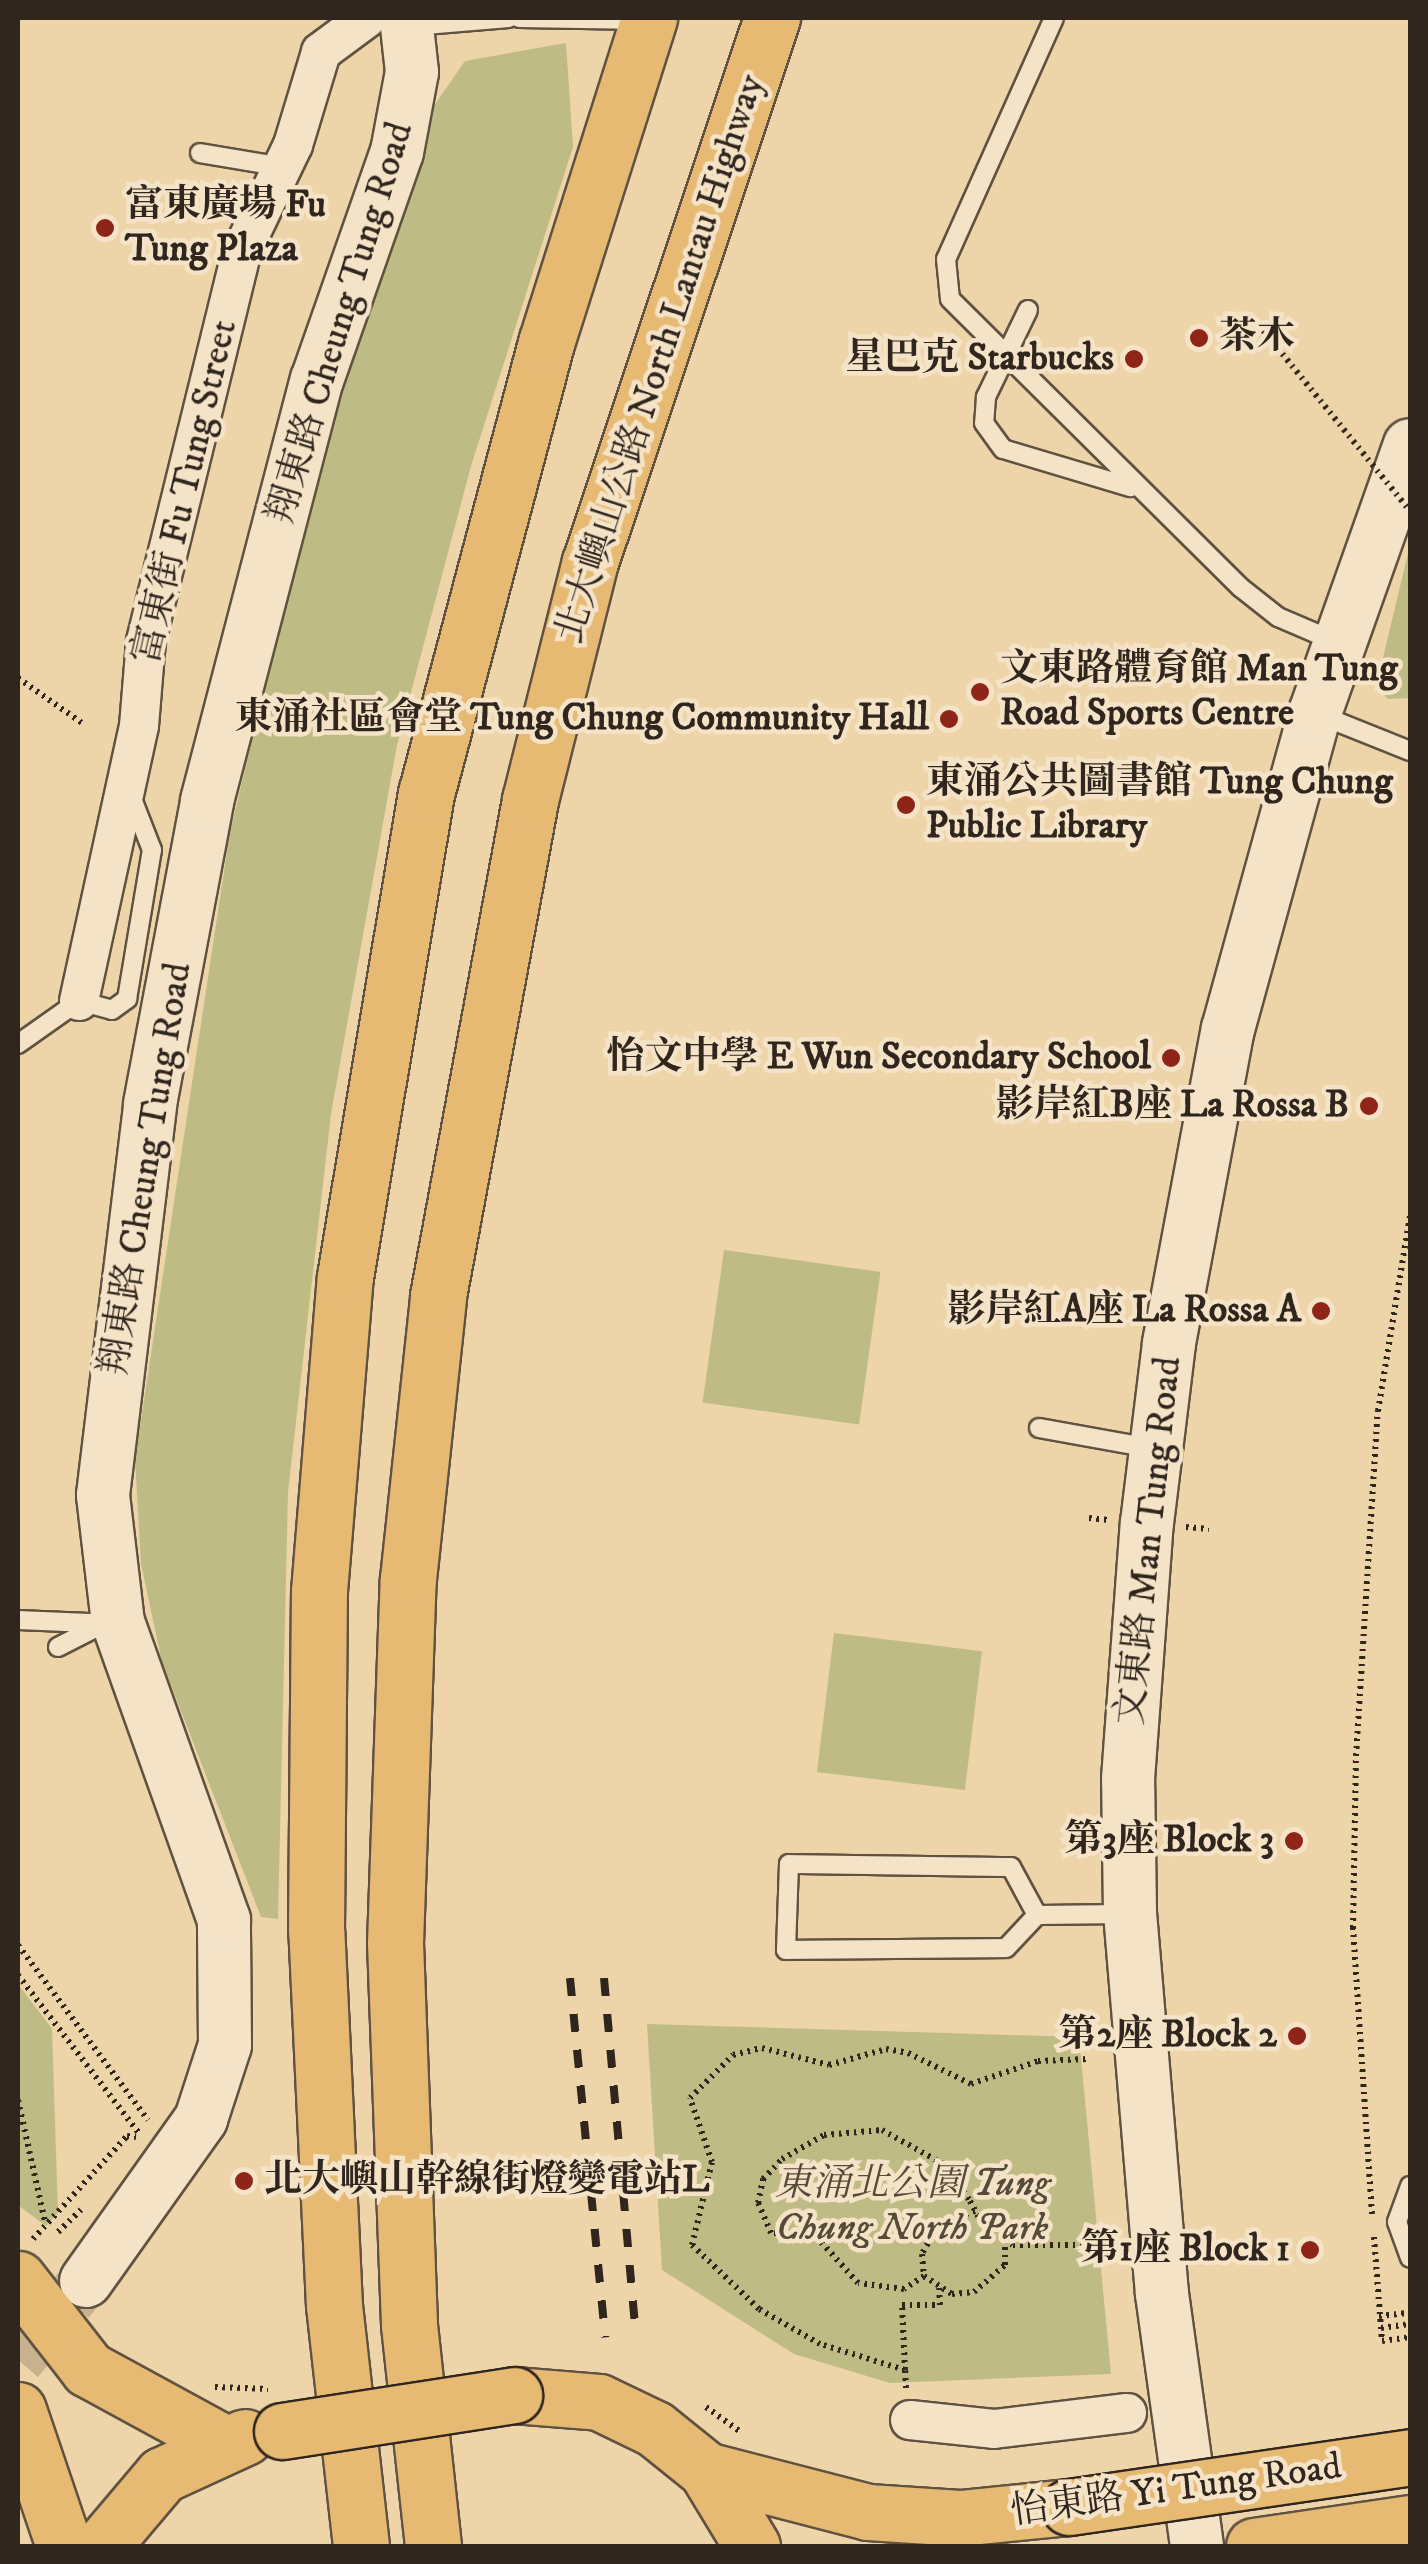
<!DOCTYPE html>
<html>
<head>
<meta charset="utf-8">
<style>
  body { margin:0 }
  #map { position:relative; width:1428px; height:2564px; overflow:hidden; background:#eed4a9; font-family:"IM FELL DW Pica","Noto Serif TC",serif }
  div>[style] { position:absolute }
  .green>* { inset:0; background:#bfbb84; transform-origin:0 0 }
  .secondary-tunnel>* { height:52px; margin-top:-26px; transform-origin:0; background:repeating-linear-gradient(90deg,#c8b18d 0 52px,transparent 0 78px) }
  .path>* { height:6px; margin-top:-3px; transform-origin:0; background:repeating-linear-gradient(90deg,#30261e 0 2.5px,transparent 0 7.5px) }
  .roads { filter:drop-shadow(2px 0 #605241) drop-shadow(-2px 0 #605241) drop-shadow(0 2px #605241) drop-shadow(0 -2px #605241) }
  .lane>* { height:18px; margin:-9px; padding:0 9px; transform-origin:9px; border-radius:9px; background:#f4e3c7 }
  .street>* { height:38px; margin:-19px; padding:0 19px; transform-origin:19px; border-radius:19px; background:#f4e3c7 }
  .secondary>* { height:52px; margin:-26px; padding:0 26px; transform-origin:26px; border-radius:26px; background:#f4e3c7 }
  .primary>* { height:55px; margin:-27.5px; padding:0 27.5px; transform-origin:27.5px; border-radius:27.5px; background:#e7ba74 }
  .highway>* { height:55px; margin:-27.5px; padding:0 27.5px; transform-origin:27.5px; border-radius:27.5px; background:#e7ba74 }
  .rail>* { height:8px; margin-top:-4px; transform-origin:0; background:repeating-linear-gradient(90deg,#30261e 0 18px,transparent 0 36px) }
  .path-bridge>* { height:6px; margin-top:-3px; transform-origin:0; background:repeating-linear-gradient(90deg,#30261e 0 2.5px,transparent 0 7.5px) }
  .bridges { filter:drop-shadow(2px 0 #30261e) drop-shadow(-2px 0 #30261e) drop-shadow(0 2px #30261e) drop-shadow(0 -2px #30261e) }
  .primary-bridge>* { height:55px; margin:-27.5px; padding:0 27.5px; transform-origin:27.5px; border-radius:27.5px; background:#e7ba74 }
  .dots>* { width:28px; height:28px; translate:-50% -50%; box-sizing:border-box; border:5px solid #f4e3c7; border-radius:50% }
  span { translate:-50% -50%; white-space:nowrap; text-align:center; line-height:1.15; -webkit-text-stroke:9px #f4e3c7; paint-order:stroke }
  .poi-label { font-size:38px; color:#30261e; font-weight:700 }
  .left { translate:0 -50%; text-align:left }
  .right { translate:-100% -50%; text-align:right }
  .street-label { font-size:38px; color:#30261e }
  .park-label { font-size:38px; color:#544b38; font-style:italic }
  .frame { position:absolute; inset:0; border:20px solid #30261e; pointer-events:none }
</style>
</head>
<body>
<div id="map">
  <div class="green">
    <i style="clip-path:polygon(566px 43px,573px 147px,471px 466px,397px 745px,331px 1114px,288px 1492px,278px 1919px,261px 1917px,162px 1662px,141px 1564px,135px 1460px,230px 832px,321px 456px,431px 110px,465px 61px)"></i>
    <i style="clip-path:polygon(1410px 545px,1410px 698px,1388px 699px,1376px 687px)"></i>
    <i style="left:724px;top:1250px;width:158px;height:154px;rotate:8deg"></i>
    <i style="left:834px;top:1633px;width:149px;height:140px;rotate:7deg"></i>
    <i style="clip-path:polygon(18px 1984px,52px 2029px,58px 2213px,46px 2226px,18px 2205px)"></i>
    <i style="clip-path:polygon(647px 2024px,1079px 2037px,1111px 2374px,890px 2383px,794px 2354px,662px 2270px)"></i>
  </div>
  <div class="secondary-tunnel">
    <i style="left:18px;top:2360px;width:92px;rotate:-49.4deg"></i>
  </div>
  <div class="path">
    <i style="left:18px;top:678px;width:78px;rotate:35.1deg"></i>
    <i style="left:1089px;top:1518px;width:19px;rotate:6deg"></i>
    <i style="left:1186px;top:1527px;width:23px;rotate:5deg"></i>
    <i style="left:18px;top:1945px;width:218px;rotate:53.4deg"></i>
    <i style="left:18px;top:1975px;width:199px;rotate:52.6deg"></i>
    <i style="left:18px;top:2100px;width:125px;rotate:77.5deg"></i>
    <i style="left:975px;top:2211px;width:38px;rotate:160deg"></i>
    <i style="left:939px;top:2224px;width:34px;rotate:120deg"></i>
    <i style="left:922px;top:2254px;width:22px;rotate:85deg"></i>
    <i style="left:924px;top:2276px;width:24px;rotate:147deg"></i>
    <i style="left:904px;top:2289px;width:46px;rotate:-172.6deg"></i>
    <i style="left:858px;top:2283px;width:66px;rotate:-131.9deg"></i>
    <i style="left:814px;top:2234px;width:43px;rotate:-178.7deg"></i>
    <i style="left:771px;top:2233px;width:33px;rotate:-113deg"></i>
    <i style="left:758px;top:2203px;width:25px;rotate:-78deg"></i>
    <i style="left:763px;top:2179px;width:28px;rotate:-46deg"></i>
    <i style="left:782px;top:2159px;width:48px;rotate:-29.7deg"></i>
    <i style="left:824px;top:2135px;width:58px;rotate:-4.9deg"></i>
    <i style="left:882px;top:2130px;width:74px;rotate:29deg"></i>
    <i style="left:947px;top:2166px;width:42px;rotate:56.7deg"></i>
    <i style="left:970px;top:2201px;width:24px;rotate:62deg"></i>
    <i style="left:981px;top:2222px;width:39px;rotate:36deg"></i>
    <i style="left:1013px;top:2245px;width:96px"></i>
    <i style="left:1372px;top:2214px;width:287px;rotate:-93.8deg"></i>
    <i style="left:1353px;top:1928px;width:172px;rotate:-89deg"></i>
    <i style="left:1356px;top:1756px;width:346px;rotate:-86.4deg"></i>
    <i style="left:1378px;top:1411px;width:199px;rotate:-80.7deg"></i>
    <i style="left:58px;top:2232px;width:32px;rotate:-44deg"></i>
    <i style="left:1374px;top:2237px;width:104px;rotate:85.6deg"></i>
    <i style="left:1382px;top:2341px;width:28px;rotate:-8deg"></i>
    <i style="left:33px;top:2239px;width:139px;rotate:-47.6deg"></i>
    <i style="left:127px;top:2136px;width:9px;rotate:6deg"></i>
    <i style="left:924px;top:2276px;width:33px;rotate:33deg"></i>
    <i style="left:952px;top:2294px;width:22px;rotate:-5deg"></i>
    <i style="left:974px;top:2292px;width:41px;rotate:-41.1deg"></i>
    <i style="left:1005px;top:2265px;width:24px;rotate:-90deg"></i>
    <i style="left:1379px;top:2316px;width:31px;rotate:-6deg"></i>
    <i style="left:1381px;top:2328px;width:29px;rotate:-8deg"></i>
    <i style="left:905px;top:2370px;width:65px;rotate:-92.6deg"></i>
    <i style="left:902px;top:2305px;width:38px"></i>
    <i style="left:940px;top:2305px;width:17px;rotate:-93deg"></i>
    <i style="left:215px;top:2387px;width:53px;rotate:2.2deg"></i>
    <i style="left:906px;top:2388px;width:18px;rotate:-93deg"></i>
    <i style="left:905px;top:2370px;width:89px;rotate:-163deg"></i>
    <i style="left:820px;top:2344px;width:70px;rotate:-150.2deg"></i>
    <i style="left:759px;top:2309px;width:93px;rotate:-136.3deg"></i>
    <i style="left:692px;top:2245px;width:85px;rotate:-76.5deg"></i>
    <i style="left:712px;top:2162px;width:68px;rotate:-109deg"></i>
    <i style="left:690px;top:2098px;width:61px;rotate:-45deg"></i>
    <i style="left:733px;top:2055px;width:30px;rotate:-14deg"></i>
    <i style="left:762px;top:2048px;width:69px;rotate:14.2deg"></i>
    <i style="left:829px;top:2065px;width:59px;rotate:-15.7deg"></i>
    <i style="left:886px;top:2049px;width:22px;rotate:10deg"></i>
    <i style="left:908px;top:2053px;width:70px;rotate:26.2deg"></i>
    <i style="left:971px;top:2084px;width:71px;rotate:-18.9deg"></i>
    <i style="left:1038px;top:2061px;width:50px;rotate:-2.3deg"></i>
    <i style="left:706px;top:2407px;width:44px;rotate:35.8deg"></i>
  </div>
  <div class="roads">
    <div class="lane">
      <i style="left:519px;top:18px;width:125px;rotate:0.9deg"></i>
      <i style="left:1054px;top:18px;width:264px;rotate:114.1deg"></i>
      <i style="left:946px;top:259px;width:40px;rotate:84.3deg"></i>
      <i style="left:950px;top:299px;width:409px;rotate:44.8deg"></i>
      <i style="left:1240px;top:587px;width:48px;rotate:38.3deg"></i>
      <i style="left:1278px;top:617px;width:61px;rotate:23.2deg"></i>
      <i style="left:413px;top:26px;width:96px;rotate:-4.8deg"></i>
      <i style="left:200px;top:153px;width:85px;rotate:9.5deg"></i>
      <i style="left:1028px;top:310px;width:97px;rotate:115.8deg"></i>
      <i style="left:986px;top:397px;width:26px;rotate:94deg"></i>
      <i style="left:984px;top:423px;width:32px;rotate:54deg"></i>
      <i style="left:1003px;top:449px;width:133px;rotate:16.7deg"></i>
      <i style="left:1320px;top:715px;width:97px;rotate:21.8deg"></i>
      <i style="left:18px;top:1044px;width:75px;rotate:-35.2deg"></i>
      <i style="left:79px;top:1001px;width:34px;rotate:15deg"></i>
      <i style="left:112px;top:1010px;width:19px;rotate:-36deg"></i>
      <i style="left:127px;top:999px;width:151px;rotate:-80.5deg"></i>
      <i style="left:152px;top:850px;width:63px;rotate:-111.3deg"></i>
      <i style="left:1039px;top:1428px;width:113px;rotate:10.2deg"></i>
      <i style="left:18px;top:1620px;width:95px;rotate:2.4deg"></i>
      <i style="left:58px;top:1647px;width:39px;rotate:-27deg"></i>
      <i style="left:789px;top:1864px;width:222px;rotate:0.8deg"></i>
      <i style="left:1011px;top:1867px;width:55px;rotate:61.6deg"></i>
      <i style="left:1037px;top:1915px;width:45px;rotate:133.2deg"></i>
      <i style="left:1006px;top:1948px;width:220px;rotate:179.5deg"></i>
      <i style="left:786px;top:1950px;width:86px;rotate:-88deg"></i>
      <i style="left:1037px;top:1915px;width:87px;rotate:-0.7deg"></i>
      <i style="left:1410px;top:2186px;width:38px;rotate:110deg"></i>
      <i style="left:1397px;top:2222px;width:38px;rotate:70deg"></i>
    </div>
    <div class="street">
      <i style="left:79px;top:1001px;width:281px;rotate:-77.7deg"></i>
      <i style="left:139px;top:726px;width:85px;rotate:-85.3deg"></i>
      <i style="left:146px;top:641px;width:399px;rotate:-76.2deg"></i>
      <i style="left:241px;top:253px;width:120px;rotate:-64.3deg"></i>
      <i style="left:293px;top:145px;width:97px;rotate:-73.2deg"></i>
      <i style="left:321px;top:52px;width:57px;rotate:-36.5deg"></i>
      <i style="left:910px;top:2420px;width:84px;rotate:6.1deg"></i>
      <i style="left:994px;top:2429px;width:134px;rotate:-6.9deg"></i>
    </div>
    <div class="secondary">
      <i style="left:86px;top:2281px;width:199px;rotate:-54.6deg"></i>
      <i style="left:201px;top:2119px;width:78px;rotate:-72deg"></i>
      <i style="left:225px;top:2045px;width:125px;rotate:-90.5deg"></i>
      <i style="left:224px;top:1920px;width:315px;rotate:-109.6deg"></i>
      <i style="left:118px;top:1623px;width:129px;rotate:-96.7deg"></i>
      <i style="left:103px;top:1495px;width:394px;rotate:-83.1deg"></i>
      <i style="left:150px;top:1104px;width:308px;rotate:-79.3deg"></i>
      <i style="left:207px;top:801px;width:435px;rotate:-75.4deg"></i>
      <i style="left:317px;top:380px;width:242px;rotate:-70.7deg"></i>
      <i style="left:397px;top:152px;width:81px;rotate:-79.4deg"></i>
      <i style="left:412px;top:72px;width:54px;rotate:-96.3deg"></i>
      <i style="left:1197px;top:2546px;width:254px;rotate:-97.9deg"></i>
      <i style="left:1162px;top:2294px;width:381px;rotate:-94.8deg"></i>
      <i style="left:1130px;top:1914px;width:135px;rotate:-90.8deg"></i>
      <i style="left:1128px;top:1779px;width:257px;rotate:-85.8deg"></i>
      <i style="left:1147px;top:1523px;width:181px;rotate:-83deg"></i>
      <i style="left:1169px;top:1343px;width:319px;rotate:-79.4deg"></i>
      <i style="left:1228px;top:1029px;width:328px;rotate:-74.6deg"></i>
      <i style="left:1315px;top:713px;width:284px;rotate:-70.5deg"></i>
    </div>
    <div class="primary">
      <i style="left:18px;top:2279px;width:114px;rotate:52.1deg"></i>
      <i style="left:88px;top:2369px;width:155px;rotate:28.6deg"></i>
      <i style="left:514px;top:2395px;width:85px;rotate:4.7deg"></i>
      <i style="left:599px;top:2402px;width:62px;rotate:25.7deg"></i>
      <i style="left:655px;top:2429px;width:65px;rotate:38.8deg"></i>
      <i style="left:706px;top:2470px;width:89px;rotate:58.8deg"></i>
      <i style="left:18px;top:2410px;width:144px;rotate:71.3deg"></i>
      <i style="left:706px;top:2470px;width:167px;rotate:14.5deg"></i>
      <i style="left:868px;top:2512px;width:92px;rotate:3.7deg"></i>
      <i style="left:960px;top:2518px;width:110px;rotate:-5.8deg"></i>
      <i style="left:102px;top:2546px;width:93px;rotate:-49.8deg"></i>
      <i style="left:162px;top:2475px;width:91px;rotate:-24.6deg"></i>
      <i style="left:1254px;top:2546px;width:158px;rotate:-8.4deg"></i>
    </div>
    <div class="highway">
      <i style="left:361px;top:2546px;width:242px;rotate:-96.4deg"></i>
      <i style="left:334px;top:2306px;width:375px;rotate:-92.7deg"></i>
      <i style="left:316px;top:1931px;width:340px;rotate:-89.5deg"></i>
      <i style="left:319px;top:1591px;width:315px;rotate:-85.3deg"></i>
      <i style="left:345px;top:1277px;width:490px;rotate:-80.5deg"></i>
      <i style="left:426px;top:794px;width:467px;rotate:-75.1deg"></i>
      <i style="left:546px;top:343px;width:341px;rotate:-72.4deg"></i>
      <i style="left:433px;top:2546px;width:223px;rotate:-96.2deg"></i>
      <i style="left:409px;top:2324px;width:381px;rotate:-92.1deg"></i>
      <i style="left:395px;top:1943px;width:364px;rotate:-88deg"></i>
      <i style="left:408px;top:1579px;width:285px;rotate:-83.9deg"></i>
      <i style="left:438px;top:1296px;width:504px;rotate:-79.49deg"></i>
      <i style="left:530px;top:800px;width:245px;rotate:-75.9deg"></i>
      <i style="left:590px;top:562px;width:574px;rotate:-71.5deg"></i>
    </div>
  </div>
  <div class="rail">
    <i style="left:570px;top:1978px;width:361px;rotate:84.4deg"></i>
    <i style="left:604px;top:1978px;width:358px;rotate:84.9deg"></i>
  </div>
  <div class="path-bridge">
    <i style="left:1254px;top:319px;width:247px;rotate:50.9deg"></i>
  </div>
  <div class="bridges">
    <div class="primary-bridge">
      <i style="left:282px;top:2431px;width:235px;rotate:-8.8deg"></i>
      <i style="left:1069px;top:2507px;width:345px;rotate:-8.3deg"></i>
    </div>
  </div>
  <div class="dots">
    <i style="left:105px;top:228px;background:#8f2418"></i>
    <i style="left:1199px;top:338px;background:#8f2418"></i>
    <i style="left:1134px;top:359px;background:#8f2418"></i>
    <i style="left:980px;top:692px;background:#8f2418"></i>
    <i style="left:949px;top:719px;background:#8f2418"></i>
    <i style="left:906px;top:805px;background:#8f2418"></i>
    <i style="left:1171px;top:1058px;background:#8f2418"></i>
    <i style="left:1369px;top:1106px;background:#8f2418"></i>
    <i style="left:1321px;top:1311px;background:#8f2418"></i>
    <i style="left:1294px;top:1841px;background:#8f2418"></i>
    <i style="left:1297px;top:2036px;background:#8f2418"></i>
    <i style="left:244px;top:2181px;background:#8f2418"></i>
    <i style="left:1310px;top:2250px;background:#8f2418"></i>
  </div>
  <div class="poi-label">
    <span class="left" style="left:125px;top:228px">富東廣場 Fu<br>Tung Plaza</span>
    <span class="left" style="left:1219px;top:338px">茶木</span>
    <span class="right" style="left:1114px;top:359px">星巴克 Starbucks</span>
    <span class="left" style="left:1000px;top:692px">文東路體育館 Man Tung<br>Road Sports Centre</span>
    <span class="right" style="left:929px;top:719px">東涌社區會堂 Tung Chung Community Hall</span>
    <span class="left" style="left:926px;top:805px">東涌公共圖書館 Tung Chung<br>Public Library</span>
    <span class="right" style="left:1151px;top:1058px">怡文中學 E Wun Secondary School</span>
    <span class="right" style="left:1349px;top:1106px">影岸紅B座 La Rossa B</span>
    <span class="right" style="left:1301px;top:1311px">影岸紅A座 La Rossa A</span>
    <span class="right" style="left:1274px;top:1841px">第3座 Block 3</span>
    <span class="right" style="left:1277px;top:2036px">第2座 Block 2</span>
    <span class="left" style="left:264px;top:2181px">北大嶼山幹線街燈變電站L</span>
    <span class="right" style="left:1290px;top:2250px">第1座 Block 1</span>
  </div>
  <div class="street-label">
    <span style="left:341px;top:323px;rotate:-73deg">翔東路 Cheung Tung Road</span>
    <span style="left:661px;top:359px;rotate:-72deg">北大嶼山公路 North Lantau Highway</span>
    <span style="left:186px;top:492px;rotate:-77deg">富東街 Fu Tung Street</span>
    <span style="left:147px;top:1169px;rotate:-81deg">翔東路 Cheung Tung Road</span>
    <span style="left:1150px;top:1541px;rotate:-84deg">文東路 Man Tung Road</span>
    <span style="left:1176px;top:2490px;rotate:-8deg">怡東路 Yi Tung Road</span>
  </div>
  <div class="park-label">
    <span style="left:912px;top:2207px">東涌北公園 Tung<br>Chung North Park</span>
  </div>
  <div class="frame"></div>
</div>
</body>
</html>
